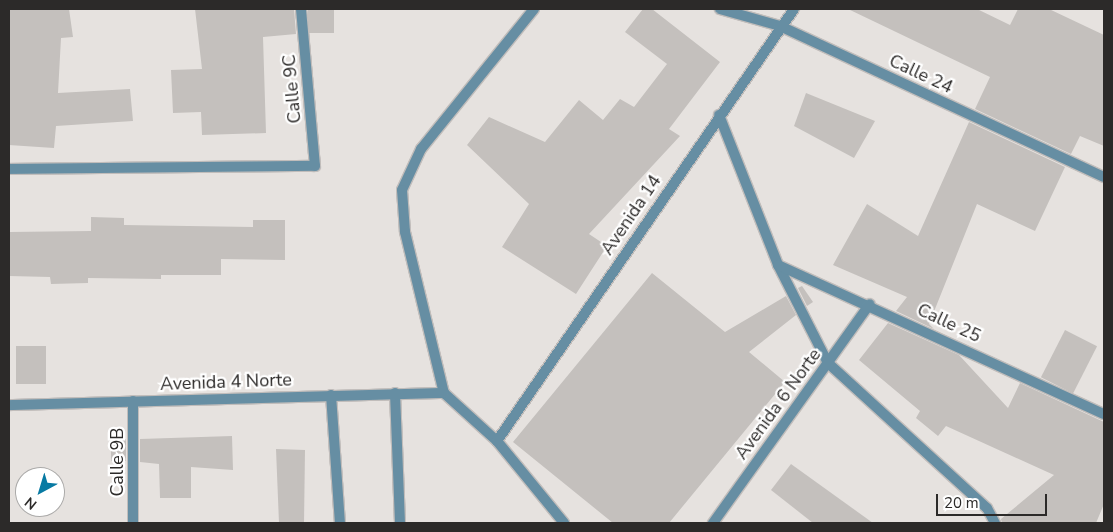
<!DOCTYPE html>
<html>
<head>
<meta charset="utf-8">
<style>
  body { margin:0 }
  #map { position:relative; width:1113px; height:532px; overflow:hidden; background:#e6e2df; font-family:"Nunito Sans",sans-serif }
  div>[style] { position:absolute }
  .building>* { inset:0; background:#c4c0bd; transform-origin:0 0 }
  .roads { filter:drop-shadow(1px 0 #c1bdbb) drop-shadow(-1px 0 #c1bdbb) drop-shadow(0 1px #c1bdbb) drop-shadow(0 -1px #c1bdbb) }
  .lane>* { height:10px; margin:-5px; padding:0 5px; transform-origin:5px; border-radius:5px; background:#668ea3 }
  .street>* { height:10px; margin:-5px; padding:0 5px; transform-origin:5px; border-radius:5px; background:#668ea3 }
  span { translate:-50% -50%; white-space:nowrap; text-align:center; line-height:1.15; -webkit-text-stroke:4.5px #fff; paint-order:stroke }
  .street-label { font-size:18px; color:#2c2a29 }
  .frame { position:absolute; inset:0; border:10px solid #2c2a29; pointer-events:none }
  .north { position:absolute; left:15px; top:467px; width:50px; height:50px; box-sizing:border-box; background:#fff; border:1px solid #abaaa9; border-radius:50%; rotate:219deg; font-size:14px; font-weight:700; line-height:20px; text-align:center; color:#2c2a29 }
  .north::after { content:''; display:block; margin:auto; width:18px; height:22px; background:#087aa3; clip-path:polygon(50% 0,100% 100%,50% 72%,0 100%) }
  .scale { position:absolute; left:936px; top:494px; width:111px; height:22px; box-sizing:border-box; border:2px solid #2c2a29; border-top:0; padding-left:6px; font-size:15px; line-height:18px; white-space:nowrap; color:#2c2a29; -webkit-text-stroke:4px #fff; paint-order:stroke }
</style>
</head>
<body>
<div id="map">
  <div class="building">
    <i style="clip-path:polygon(9px 9px,69px 9px,73px 37px,61px 38px,58px 93px,130px 89px,133px 121px,56px 126px,54px 148px,9px 145px)"></i>
    <i style="clip-path:polygon(195px 9px,294px 9px,296px 34px,263px 37px,266px 133px,202px 135px,201px 112px,173px 113px,171px 70px,202px 69px)"></i>
    <i style="left:308px;top:9px;width:26px;height:24px"></i>
    <i style="clip-path:polygon(643px 9px,652px 9px,720px 62px,669px 129px,680px 136px,589px 234px,607px 246px,576px 294px,502px 247px,529px 204px,467px 145px,489px 117px,545px 142px,579px 100px,603px 120px,620px 99px,634px 107px,667px 64px,625px 32px)"></i>
    <i style="clip-path:polygon(848px 9px,977px 9px,1010px 25px,1018px 9px,1049px 9px,1104px 35px,1104px 146px,1080px 136px,1071px 154px,975px 109px,990px 77px)"></i>
    <i style="clip-path:polygon(806px 93px,875px 121px,854px 158px,794px 126px)"></i>
    <i style="clip-path:polygon(969px 122px,1065px 167px,1035px 231px,977px 204px,929px 324px,934px 329px,896px 311px,907px 297px,833px 265px,867px 204px,918px 236px)"></i>
    <i style="clip-path:polygon(91px 217px,124px 218px,124px 225px,253px 227px,253px 220px,285px 220px,285px 260px,221px 259px,221px 275px,161px 275px,161px 279px,88px 278px,88px 283px,51px 284px,50px 277px,9px 276px,9px 232px,91px 231px)"></i>
    <i style="clip-path:polygon(652px 273px,725px 332px,786px 296px,796px 315px,749px 352px,785px 382px,669px 523px,613px 523px,513px 442px)"></i>
    <i style="clip-path:polygon(802px 286px,813px 302px,807px 306px,798px 288px)"></i>
    <i style="clip-path:polygon(888px 323px,959px 355px,1008px 408px,1020px 383px,1104px 422px,1104px 504px,1096px 523px,1002px 523px,1001px 519px,1054px 475px,946px 426px,938px 436px,916px 418px,920px 411px,859px 360px)"></i>
    <i style="left:1065px;top:330px;width:36px;height:53px;rotate:27deg"></i>
    <i style="left:16px;top:346px;width:30px;height:38px"></i>
    <i style="clip-path:polygon(232px 436px,233px 470px,191px 467px,191px 498px,160px 498px,159px 464px,140px 462px,140px 439px)"></i>
    <i style="left:126px;top:439px;width:22px;height:15px;rotate:90deg"></i>
    <i style="clip-path:polygon(276px 449px,305px 450px,304px 523px,279px 523px)"></i>
    <i style="clip-path:polygon(791px 464px,873px 523px,813px 523px,771px 490px)"></i>
  </div>
  <div class="roads">
    <div class="lane">
      <i style="left:395px;top:393px;width:130px;rotate:87.8deg"></i>
    </div>
    <div class="street">
      <i style="left:534px;top:9px;width:180px;rotate:128.9deg"></i>
      <i style="left:421px;top:149px;width:45px;rotate:114.9deg"></i>
      <i style="left:402px;top:190px;width:42px;rotate:85.9deg"></i>
      <i style="left:405px;top:232px;width:166px;rotate:76.4deg"></i>
      <i style="left:444px;top:393px;width:72px;rotate:42.2deg"></i>
      <i style="left:497px;top:441px;width:106px;rotate:50.7deg"></i>
      <i style="left:720px;top:9px;width:62px;rotate:15.8deg"></i>
      <i style="left:780px;top:26px;width:357px;rotate:25deg"></i>
      <i style="left:719px;top:115px;width:161px;rotate:68.5deg"></i>
      <i style="left:778px;top:265px;width:110px;rotate:63deg"></i>
      <i style="left:828px;top:363px;width:215px;rotate:42.4deg"></i>
      <i style="left:987px;top:508px;width:17px;rotate:62deg"></i>
      <i style="left:9px;top:169px;width:306px;rotate:-0.6deg"></i>
      <i style="left:315px;top:166px;width:158px;rotate:-95.1deg"></i>
      <i style="left:778px;top:265px;width:358px;rotate:24.6deg"></i>
      <i style="left:331px;top:395px;width:128px;rotate:86deg"></i>
      <i style="left:9px;top:405px;width:435px;rotate:-1.6deg"></i>
      <i style="left:497px;top:441px;width:524px;rotate:-55.49deg"></i>
      <i style="left:133px;top:523px;width:122px;rotate:-90deg"></i>
      <i style="left:713px;top:523px;width:269px;rotate:-54.4deg"></i>
    </div>
  </div>
  <div class="street-label">
    <span style="left:921px;top:74px;rotate:25deg">Calle 24</span>
    <span style="left:292px;top:89px;rotate:-95deg">Calle 9C</span>
    <span style="left:631px;top:215px;rotate:-56deg">Avenida 14</span>
    <span style="left:949px;top:323px;rotate:25deg">Calle 25</span>
    <span style="left:226px;top:382px;rotate:-2deg">Avenida 4 Norte</span>
    <span style="left:778px;top:404px;rotate:-54deg">Avenida 6 Norte</span>
    <span style="left:117px;top:462px;rotate:-90deg">Calle 9B</span>
  </div>
  <div class="frame"></div>
  <div class="north">N</div>
  <div class="scale">20 m</div>
</div>
</body>
</html>
